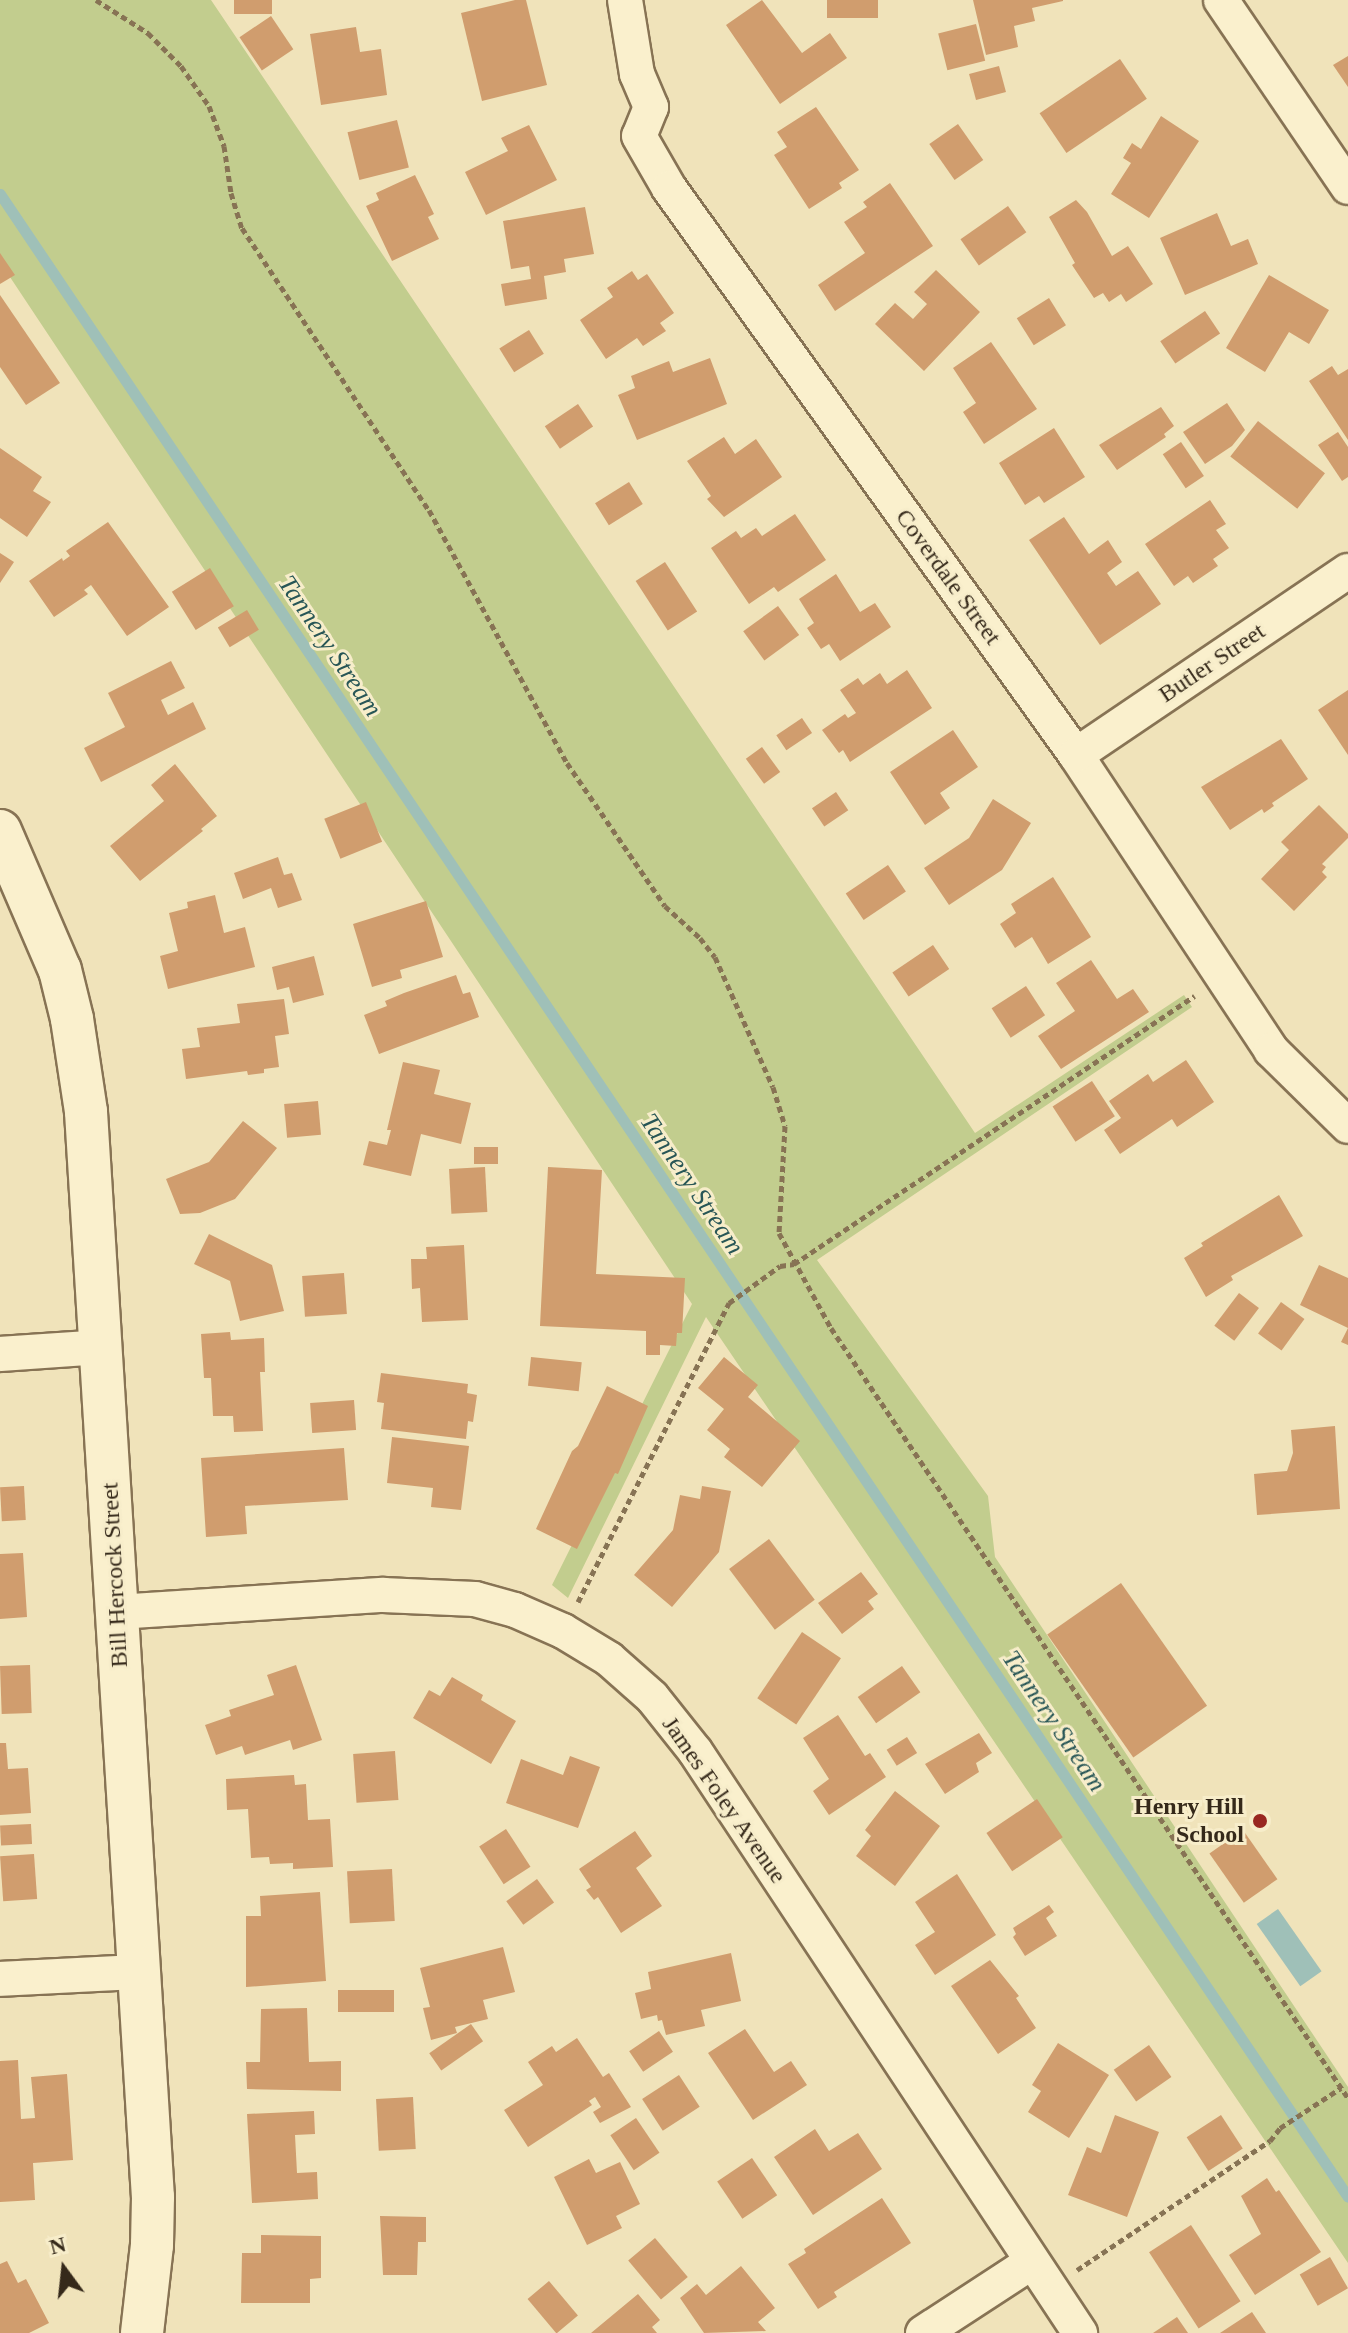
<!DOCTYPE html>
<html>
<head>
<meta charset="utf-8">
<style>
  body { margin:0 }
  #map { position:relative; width:1348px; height:2333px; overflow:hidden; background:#f0e3ba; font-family:Georgia,serif }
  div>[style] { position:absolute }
  .green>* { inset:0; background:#c2cd8e }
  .water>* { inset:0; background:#9fc0b8; transform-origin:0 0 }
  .stream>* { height:11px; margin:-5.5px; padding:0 5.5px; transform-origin:5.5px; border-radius:5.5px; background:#9fc0b8 }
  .building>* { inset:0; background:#d09d6e; transform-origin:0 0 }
  .path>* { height:5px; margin-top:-2.5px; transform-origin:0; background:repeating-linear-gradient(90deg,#877354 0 6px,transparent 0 10px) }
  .roads { filter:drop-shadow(2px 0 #877354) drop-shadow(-2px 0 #877354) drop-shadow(0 2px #877354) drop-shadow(0 -2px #877354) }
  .minor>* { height:34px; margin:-17px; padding:0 17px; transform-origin:17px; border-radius:17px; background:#faf0cd }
  .tertiary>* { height:42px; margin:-21px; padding:0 21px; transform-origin:21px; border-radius:21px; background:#faf0cd }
  .dots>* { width:22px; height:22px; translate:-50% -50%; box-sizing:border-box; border:4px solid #f7edca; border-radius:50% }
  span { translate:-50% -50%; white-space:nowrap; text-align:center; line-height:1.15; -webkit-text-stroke:6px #f7edca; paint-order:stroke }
  .street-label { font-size:24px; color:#35291a }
  .poi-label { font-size:24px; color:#35291a; font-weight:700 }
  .right { translate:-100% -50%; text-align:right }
  .water-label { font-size:26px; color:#285656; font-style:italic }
  .north { position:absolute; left:24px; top:2229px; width:80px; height:80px; -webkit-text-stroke:6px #f7edca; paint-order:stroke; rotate:345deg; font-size:22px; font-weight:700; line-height:32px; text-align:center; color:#35291a }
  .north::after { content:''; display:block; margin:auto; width:28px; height:36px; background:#35291a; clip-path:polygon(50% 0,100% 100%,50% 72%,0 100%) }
</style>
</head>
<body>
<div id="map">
  <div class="green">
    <i style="clip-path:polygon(0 0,211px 0,975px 1133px,1184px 995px,1192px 1007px,817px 1260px,988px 1496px,995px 1557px,1348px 2087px,1348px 2263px,706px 1317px,568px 1598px,552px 1585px,692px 1304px,0 262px)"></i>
  </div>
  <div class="water">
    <i style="left:1278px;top:1909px;width:76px;height:26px;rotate:55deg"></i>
  </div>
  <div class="stream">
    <i style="left:0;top:194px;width:2414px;rotate:56.06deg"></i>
  </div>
  <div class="building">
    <i style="left:234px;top:0;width:38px;height:14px"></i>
    <i style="clip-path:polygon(515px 0,526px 0,547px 85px,482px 101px,461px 13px)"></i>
    <i style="clip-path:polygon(762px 0,802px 53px,830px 33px,847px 58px,780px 104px,726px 25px)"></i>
    <i style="left:827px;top:0;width:51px;height:18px"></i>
    <i style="clip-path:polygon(973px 0,1063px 0,1063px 1px,1032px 8px,1035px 21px,1014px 26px,1018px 47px,986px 55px)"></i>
    <i style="left:271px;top:16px;width:40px;height:38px;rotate:56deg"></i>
    <i style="left:976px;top:24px;width:38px;height:39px;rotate:76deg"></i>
    <i style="clip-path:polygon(356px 27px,360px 52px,381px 49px,387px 95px,321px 105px,310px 34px)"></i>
    <i style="clip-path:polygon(1348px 56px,1348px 87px,1333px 65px)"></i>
    <i style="left:1120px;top:59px;width:48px;height:97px;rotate:56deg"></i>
    <i style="left:999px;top:66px;width:27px;height:31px;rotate:75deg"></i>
    <i style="clip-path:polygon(816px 107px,859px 170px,839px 183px,842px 188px,809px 209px,774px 155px,787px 147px,777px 132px)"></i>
    <i style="clip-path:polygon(1161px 116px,1199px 141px,1149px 218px,1111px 194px,1131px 163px,1123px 158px,1132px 143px,1141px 149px)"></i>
    <i style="left:397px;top:120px;width:49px;height:51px;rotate:76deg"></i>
    <i style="left:958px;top:124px;width:44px;height:35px;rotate:55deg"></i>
    <i style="clip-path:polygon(529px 125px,557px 180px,486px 215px,465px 172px,508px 151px,501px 138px)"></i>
    <i style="clip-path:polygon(415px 175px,434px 214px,428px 217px,439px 239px,392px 261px,366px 206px,379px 200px,376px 193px)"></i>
    <i style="clip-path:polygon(890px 183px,933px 246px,835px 311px,818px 285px,865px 253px,844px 222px,867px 207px,863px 202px)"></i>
    <i style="clip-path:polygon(1076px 200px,1087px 212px,1112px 256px,1128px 246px,1153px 284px,1126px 302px,1121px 294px,1109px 302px,1103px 293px,1094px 298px,1072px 265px,1075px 263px,1049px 217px)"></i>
    <i style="left:1008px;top:206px;width:32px;height:58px;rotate:55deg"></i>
    <i style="clip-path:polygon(585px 207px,594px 254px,564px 259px,566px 272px,544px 276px,547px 299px,505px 306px,501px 284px,531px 279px,529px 266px,511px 269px,503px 221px)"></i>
    <i style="clip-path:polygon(1217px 213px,1231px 246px,1248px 239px,1258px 264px,1185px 295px,1160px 238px)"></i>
    <i style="clip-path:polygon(0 253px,15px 275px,0 284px)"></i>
    <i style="clip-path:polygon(936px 270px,980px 312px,924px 371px,875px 324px,895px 303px,913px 319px,927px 304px,914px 292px)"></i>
    <i style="clip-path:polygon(632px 271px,638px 280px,647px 274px,674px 313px,660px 323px,666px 331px,643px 346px,637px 338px,606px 359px,580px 320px,613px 297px,607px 288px)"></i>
    <i style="clip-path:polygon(1269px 275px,1329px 310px,1309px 344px,1289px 332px,1265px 372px,1226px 348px)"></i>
    <i style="clip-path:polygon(0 295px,60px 383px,26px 405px,0 367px)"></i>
    <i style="left:1049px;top:298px;width:32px;height:38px;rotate:58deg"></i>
    <i style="left:1205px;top:311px;width:27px;height:54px;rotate:56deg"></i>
    <i style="left:529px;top:330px;width:28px;height:35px;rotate:58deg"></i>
    <i style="clip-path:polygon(991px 342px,1037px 409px,984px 444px,963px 412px,976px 403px,953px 368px)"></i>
    <i style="clip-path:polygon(710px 358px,727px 404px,637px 440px,618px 395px,635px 388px,631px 376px,669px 361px,673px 372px)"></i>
    <i style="clip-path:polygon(1332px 366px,1338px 375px,1348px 369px,1348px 440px,1309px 381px)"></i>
    <i style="clip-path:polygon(1227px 403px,1245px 430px,1232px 446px,1205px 464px,1183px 432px)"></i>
    <i style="left:578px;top:404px;width:27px;height:40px;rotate:56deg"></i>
    <i style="clip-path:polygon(1161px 407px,1174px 426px,1164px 434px,1166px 437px,1117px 470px,1099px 445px)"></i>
    <i style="left:1258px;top:421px;width:85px;height:45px;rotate:38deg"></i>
    <i style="clip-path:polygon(1054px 428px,1085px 477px,1044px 503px,1039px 496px,1025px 505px,999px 463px)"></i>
    <i style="clip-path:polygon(1338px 432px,1348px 447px,1348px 477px,1342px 481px,1318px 445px)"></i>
    <i style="clip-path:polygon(724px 437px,735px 454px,756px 439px,782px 477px,724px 517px,707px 499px,711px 496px,687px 461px)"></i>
    <i style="left:1181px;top:442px;width:41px;height:22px;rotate:56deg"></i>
    <i style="clip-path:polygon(0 448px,42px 477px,33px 491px,51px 502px,27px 537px,0 518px)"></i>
    <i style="left:629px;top:482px;width:26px;height:40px;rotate:58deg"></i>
    <i style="clip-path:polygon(1210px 500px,1226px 524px,1216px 530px,1229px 548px,1213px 559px,1218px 566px,1193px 583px,1188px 576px,1174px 586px,1145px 544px)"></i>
    <i style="clip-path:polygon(795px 514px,826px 560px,778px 592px,774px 587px,749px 604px,711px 548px,736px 531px,741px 538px,756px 528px,762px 536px)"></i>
    <i style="clip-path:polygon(1064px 517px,1089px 554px,1108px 540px,1122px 562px,1107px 573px,1116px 586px,1138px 571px,1161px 604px,1100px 645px,1029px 540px)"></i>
    <i style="clip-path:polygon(108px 522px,169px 607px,127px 636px,91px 585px,84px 590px,88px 594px,54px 617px,29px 581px,62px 558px,63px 561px,70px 556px,66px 551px)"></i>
    <i style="clip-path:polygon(0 553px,14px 562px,0 583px)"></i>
    <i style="left:665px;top:562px;width:59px;height:35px;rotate:57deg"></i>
    <i style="left:210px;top:568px;width:45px;height:45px;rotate:58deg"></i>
    <i style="clip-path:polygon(836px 574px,860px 612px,875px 603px,891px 627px,840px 661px,829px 644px,821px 649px,807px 628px,814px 623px,799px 599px)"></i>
    <i style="left:778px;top:606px;width:36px;height:43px;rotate:54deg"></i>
    <i style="left:247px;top:610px;width:23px;height:34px;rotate:59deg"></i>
    <i style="clip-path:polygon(171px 661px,185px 688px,161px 700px,168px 715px,193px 702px,206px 729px,101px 782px,84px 748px,125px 727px,108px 693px)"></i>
    <i style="clip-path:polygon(907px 670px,932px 708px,850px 762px,843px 750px,839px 753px,822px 730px,845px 714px,848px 718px,856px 713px,840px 690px,858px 678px,863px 685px,880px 673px,887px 684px)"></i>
    <i style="clip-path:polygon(1348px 690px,1348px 755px,1318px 710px)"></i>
    <i style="left:802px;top:718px;width:18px;height:31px;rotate:56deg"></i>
    <i style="clip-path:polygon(953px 730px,978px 767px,940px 793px,950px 808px,925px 825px,890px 772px)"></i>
    <i style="clip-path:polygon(1281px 739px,1308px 779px,1272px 803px,1274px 806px,1264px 813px,1262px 809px,1230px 830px,1201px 787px)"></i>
    <i style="left:762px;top:747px;width:31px;height:20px;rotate:54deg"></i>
    <i style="clip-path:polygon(175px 764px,217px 816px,201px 829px,203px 831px,140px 881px,110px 846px,164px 801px,151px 785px)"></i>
    <i style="left:836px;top:792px;width:22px;height:29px;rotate:56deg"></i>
    <i style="clip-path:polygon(993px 799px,1031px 823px,1002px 870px,949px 905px,924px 868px,969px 838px)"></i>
    <i style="left:366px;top:802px;width:43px;height:45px;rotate:68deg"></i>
    <i style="clip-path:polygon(1319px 805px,1348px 834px,1348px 838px,1322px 864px,1326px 867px,1322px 872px,1327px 877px,1294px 911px,1261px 879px,1289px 850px,1281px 842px)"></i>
    <i style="clip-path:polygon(278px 857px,284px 875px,292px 873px,302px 900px,278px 908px,271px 888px,243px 899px,234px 873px)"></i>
    <i style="left:888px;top:865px;width:32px;height:51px;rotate:56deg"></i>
    <i style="clip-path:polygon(1053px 877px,1091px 937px,1048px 964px,1032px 937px,1015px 948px,1000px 924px,1016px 913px,1011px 904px)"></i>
    <i style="clip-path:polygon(215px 895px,224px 933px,245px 927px,255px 967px,168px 989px,160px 956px,178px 951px,169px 913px,188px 908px,187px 902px)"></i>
    <i style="clip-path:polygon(426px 901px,443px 957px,400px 970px,402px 978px,372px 987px,353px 924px)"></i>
    <i style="left:933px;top:945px;width:29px;height:49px;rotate:56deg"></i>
    <i style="clip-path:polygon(314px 956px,324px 995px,293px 1003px,289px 987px,277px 990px,272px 967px)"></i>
    <i style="clip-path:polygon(1091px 960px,1117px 999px,1133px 989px,1149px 1012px,1061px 1069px,1038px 1036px,1075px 1011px,1056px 983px)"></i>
    <i style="clip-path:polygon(456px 975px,463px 994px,470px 992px,479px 1017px,379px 1054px,364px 1015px,387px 1006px,385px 1001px,404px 993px)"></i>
    <i style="left:1026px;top:986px;width:35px;height:41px;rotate:57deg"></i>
    <i style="clip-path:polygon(284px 999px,289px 1034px,275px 1036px,279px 1067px,264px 1069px,264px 1073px,248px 1075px,247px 1071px,186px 1079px,182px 1049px,200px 1047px,197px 1028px,240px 1023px,237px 1004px)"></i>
    <i style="clip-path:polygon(1186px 1060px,1214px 1102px,1177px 1127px,1172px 1119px,1120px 1154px,1104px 1130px,1121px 1118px,1109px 1101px,1148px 1074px,1153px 1082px)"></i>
    <i style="clip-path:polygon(403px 1062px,440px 1070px,434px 1094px,471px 1103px,461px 1144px,421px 1134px,411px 1176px,363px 1165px,369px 1141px,387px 1145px,391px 1130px,387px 1130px)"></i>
    <i style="left:1092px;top:1081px;width:42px;height:47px;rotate:57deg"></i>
    <i style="left:318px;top:1101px;width:34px;height:34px;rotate:85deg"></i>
    <i style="clip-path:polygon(243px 1121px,277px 1148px,235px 1199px,200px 1213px,180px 1214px,166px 1179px,209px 1162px)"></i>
    <i style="left:474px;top:1147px;width:24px;height:17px"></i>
    <i style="left:485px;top:1167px;width:45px;height:36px;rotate:87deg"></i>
    <i style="clip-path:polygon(548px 1167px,602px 1170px,596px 1274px,685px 1278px,682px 1333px,677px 1333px,676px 1346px,660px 1345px,660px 1355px,646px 1355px,646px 1331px,540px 1326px)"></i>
    <i style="clip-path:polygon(1279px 1195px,1303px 1236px,1231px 1276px,1233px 1280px,1206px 1297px,1184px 1258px,1203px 1246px,1201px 1243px)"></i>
    <i style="clip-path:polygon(209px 1234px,272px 1265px,284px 1311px,240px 1321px,230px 1281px,194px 1264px)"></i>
    <i style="clip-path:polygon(464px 1245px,468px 1320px,422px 1322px,420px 1288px,412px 1289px,411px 1259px,427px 1259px,426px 1247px)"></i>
    <i style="clip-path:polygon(1319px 1265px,1348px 1278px,1348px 1345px,1341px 1342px,1348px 1328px,1300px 1305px)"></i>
    <i style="left:344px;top:1273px;width:41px;height:42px;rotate:86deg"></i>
    <i style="left:1239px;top:1293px;width:25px;height:41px;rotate:37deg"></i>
    <i style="left:1281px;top:1302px;width:29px;height:39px;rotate:36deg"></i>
    <i style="clip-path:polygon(230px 1332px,231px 1340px,264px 1338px,265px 1372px,260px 1372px,263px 1431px,234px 1432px,233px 1416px,213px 1416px,211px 1378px,204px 1378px,201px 1334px)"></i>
    <i style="left:531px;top:1357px;width:51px;height:29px;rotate:6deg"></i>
    <i style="clip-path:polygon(724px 1357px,758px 1385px,748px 1397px,800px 1441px,762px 1487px,724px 1457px,730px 1449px,707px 1430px,724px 1409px,698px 1388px)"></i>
    <i style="clip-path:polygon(381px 1373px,468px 1384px,467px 1393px,477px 1395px,473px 1422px,468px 1421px,466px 1439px,381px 1429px,384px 1403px,377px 1402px)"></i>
    <i style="clip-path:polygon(607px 1386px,648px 1406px,618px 1474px,615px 1473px,577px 1549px,536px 1529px,572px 1451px,578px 1446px)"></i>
    <i style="left:354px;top:1400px;width:30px;height:44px;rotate:86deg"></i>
    <i style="clip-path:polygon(1335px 1426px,1340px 1509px,1257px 1515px,1254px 1474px,1287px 1471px,1293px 1453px,1291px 1430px)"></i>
    <i style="clip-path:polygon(392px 1437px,469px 1446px,461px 1510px,431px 1507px,433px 1488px,387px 1483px)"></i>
    <i style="clip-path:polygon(344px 1448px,348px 1500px,245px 1506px,247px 1534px,206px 1537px,201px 1458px)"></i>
    <i style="left:24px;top:1486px;width:34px;height:24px;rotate:87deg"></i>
    <i style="clip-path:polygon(702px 1486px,731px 1491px,719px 1552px,672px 1607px,634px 1575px,673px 1530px,680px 1495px,700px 1499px)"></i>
    <i style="left:769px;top:1539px;width:76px;height:50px;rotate:53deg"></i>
    <i style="clip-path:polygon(23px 1553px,27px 1617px,0 1619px,0 1554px)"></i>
    <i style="clip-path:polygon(861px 1572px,878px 1594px,868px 1601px,874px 1609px,842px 1634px,818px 1603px)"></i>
    <i style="left:1121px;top:1583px;width:150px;height:90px;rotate:55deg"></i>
    <i style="left:802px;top:1632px;width:47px;height:80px;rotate:34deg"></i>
    <i style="left:30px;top:1665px;width:48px;height:30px;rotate:88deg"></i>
    <i style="clip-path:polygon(296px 1665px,322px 1740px,293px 1750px,290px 1740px,245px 1755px,242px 1746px,216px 1755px,205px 1725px,231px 1716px,229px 1710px,274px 1695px,267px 1675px)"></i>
    <i style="left:902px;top:1666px;width:32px;height:54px;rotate:55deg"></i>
    <i style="clip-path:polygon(452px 1677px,483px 1695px,481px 1700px,516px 1721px,491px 1764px,413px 1718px,429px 1690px,440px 1696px)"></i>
    <i style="clip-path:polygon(838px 1715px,865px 1756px,870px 1753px,886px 1777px,829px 1815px,813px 1791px,829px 1779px,803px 1738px)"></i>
    <i style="clip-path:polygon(979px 1733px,992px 1753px,976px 1763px,979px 1772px,945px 1794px,925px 1764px)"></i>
    <i style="left:907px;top:1737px;width:19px;height:24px;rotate:58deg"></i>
    <i style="clip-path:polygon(0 1743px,6px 1743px,8px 1769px,28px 1768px,31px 1813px,0 1815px)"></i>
    <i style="left:395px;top:1751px;width:49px;height:42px;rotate:86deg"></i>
    <i style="clip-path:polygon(570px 1756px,600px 1767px,578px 1828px,506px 1803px,521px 1759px,563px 1775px)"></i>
    <i style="clip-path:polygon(294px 1775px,295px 1785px,306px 1784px,308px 1820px,330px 1819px,333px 1867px,293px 1869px,293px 1863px,270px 1864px,269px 1857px,251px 1858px,248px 1809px,227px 1810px,226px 1779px)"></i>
    <i style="clip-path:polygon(895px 1791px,940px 1826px,895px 1886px,856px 1856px,871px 1836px,865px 1830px)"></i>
    <i style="left:1037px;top:1799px;width:46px;height:61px;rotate:56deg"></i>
    <i style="left:31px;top:1824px;width:20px;height:31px;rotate:87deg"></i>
    <i style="left:506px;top:1829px;width:45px;height:32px;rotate:57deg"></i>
    <i style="left:1243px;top:1830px;width:60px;height:41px;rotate:55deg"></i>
    <i style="clip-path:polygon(635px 1831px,652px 1856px,636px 1868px,662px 1906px,621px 1933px,598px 1897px,594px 1900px,586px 1890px,591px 1887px,579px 1869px)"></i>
    <i style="left:34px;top:1854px;width:45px;height:34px;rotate:86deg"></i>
    <i style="left:392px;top:1869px;width:52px;height:45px;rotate:87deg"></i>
    <i style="clip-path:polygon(957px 1874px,996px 1935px,935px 1975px,915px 1945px,935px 1932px,915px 1902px)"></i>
    <i style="left:537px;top:1879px;width:29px;height:38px;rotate:54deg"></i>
    <i style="clip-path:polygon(320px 1892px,326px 1981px,246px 1987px,246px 1916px,261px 1916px,260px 1896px)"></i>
    <i style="clip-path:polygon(1049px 1905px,1054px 1912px,1046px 1918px,1057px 1936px,1025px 1956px,1013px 1937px,1016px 1934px,1013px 1928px)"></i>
    <i style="clip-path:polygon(503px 1947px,515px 1992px,483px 2000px,488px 2019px,455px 2027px,457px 2033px,431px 2040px,423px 2008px,430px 2007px,420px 1968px)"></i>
    <i style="clip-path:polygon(731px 1953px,741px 2001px,701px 2010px,705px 2026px,666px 2035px,662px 2020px,658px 2021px,657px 2015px,641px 2019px,635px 1993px,651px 1989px,648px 1972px)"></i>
    <i style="clip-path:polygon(990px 1960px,1019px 1996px,1016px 1998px,1036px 2028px,998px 2054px,951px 1986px)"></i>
    <i style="left:394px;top:1990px;width:22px;height:56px;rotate:90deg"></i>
    <i style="clip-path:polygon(307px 2008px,309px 2062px,341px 2061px,341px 2091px,247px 2089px,246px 2062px,260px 2062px,261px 2009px)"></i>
    <i style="left:471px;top:2024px;width:21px;height:51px;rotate:55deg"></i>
    <i style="clip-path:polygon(745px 2029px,774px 2072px,791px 2061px,807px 2085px,753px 2120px,708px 2053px)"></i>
    <i style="left:659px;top:2031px;width:25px;height:36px;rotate:56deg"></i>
    <i style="clip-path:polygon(577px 2038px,603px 2077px,609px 2073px,631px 2107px,600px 2123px,593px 2112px,601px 2107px,595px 2097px,589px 2101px,592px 2105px,528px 2147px,504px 2110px,543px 2085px,528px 2062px,552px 2046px,556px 2052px)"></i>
    <i style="clip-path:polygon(1058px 2043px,1109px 2075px,1069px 2138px,1028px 2112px,1041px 2091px,1032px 2085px)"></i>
    <i style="left:1149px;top:2045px;width:39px;height:43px;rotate:55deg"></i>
    <i style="clip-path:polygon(18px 2060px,21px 2119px,35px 2118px,31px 2077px,67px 2074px,73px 2160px,33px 2163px,35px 2200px,0 2202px,0 2061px)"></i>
    <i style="left:679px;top:2075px;width:38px;height:44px;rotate:57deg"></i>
    <i style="left:413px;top:2097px;width:52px;height:37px;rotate:87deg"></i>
    <i style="clip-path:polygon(314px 2111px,315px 2134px,295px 2135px,297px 2173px,317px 2172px,318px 2199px,252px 2203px,247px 2114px)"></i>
    <i style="clip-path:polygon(1115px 2115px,1159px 2132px,1127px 2217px,1068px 2195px,1087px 2147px,1101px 2153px)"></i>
    <i style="left:1221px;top:2115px;width:40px;height:41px;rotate:57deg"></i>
    <i style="left:636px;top:2118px;width:42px;height:31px;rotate:56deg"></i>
    <i style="clip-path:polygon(815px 2129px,829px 2151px,858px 2133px,882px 2169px,813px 2215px,774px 2157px)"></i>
    <i style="left:752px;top:2158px;width:45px;height:42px;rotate:56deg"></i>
    <i style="clip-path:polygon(589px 2159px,596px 2173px,620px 2162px,640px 2204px,616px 2216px,622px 2228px,587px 2245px,554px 2177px)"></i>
    <i style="clip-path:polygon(1267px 2178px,1276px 2192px,1279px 2190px,1321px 2252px,1255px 2295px,1229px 2255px,1261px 2234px,1241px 2196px)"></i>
    <i style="clip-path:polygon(882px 2198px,911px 2243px,834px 2292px,837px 2297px,818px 2309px,788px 2264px,806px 2253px,804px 2249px)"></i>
    <i style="clip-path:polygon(380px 2216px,426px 2217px,426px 2242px,418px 2242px,417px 2275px,383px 2275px)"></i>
    <i style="left:1191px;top:2225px;width:91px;height:50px;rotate:57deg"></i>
    <i style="clip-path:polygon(261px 2235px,321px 2236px,321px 2278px,310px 2279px,310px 2303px,241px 2303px,242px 2253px,261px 2253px)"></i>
    <i style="left:655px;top:2238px;width:51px;height:35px;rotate:50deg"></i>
    <i style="left:1330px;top:2257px;width:36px;height:35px;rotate:60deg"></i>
    <i style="clip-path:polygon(7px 2261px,18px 2283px,26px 2279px,49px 2323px,29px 2333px,0 2333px,0 2264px)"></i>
    <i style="clip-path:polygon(741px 2266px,775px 2308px,758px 2322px,766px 2331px,704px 2333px,680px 2298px,697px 2284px,706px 2295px)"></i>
    <i style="left:549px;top:2281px;width:45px;height:28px;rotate:50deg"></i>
    <i style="clip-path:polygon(638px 2294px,660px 2320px,652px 2327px,657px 2333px,591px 2333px)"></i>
    <i style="clip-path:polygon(1252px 2312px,1266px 2333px,1220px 2333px)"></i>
    <i style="clip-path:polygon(1177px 2317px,1188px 2333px,1153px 2333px)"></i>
  </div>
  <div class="path">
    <i style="left:96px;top:0;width:62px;rotate:32.4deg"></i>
    <i style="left:148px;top:33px;width:47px;rotate:45deg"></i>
    <i style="left:181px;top:66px;width:49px;rotate:55deg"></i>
    <i style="left:209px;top:106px;width:43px;rotate:69.4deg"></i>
    <i style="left:224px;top:146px;width:48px;rotate:81.5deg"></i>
    <i style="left:231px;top:193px;width:37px;rotate:73deg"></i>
    <i style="left:242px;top:228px;width:338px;rotate:56.5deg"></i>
    <i style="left:429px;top:510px;width:288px;rotate:61.4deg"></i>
    <i style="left:567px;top:763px;width:173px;rotate:55.6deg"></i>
    <i style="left:665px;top:906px;width:47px;rotate:42.4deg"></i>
    <i style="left:700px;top:938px;width:24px;rotate:52deg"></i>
    <i style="left:715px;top:957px;width:142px;rotate:66deg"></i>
    <i style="left:773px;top:1087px;width:41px;rotate:72.9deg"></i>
    <i style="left:785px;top:1126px;width:107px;rotate:93.2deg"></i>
    <i style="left:779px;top:1233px;width:108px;rotate:61.3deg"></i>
    <i style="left:831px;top:1328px;width:927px;rotate:56.12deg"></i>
    <i style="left:578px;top:1602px;width:335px;rotate:-63.2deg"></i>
    <i style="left:729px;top:1303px;width:63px;rotate:-36deg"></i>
    <i style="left:780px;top:1266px;width:14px;rotate:-8deg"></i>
    <i style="left:794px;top:1264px;width:482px;rotate:-33.8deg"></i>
    <i style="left:1077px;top:2270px;width:232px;rotate:-33.8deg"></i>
    <i style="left:1270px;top:2141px;width:16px;rotate:-52deg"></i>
    <i style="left:1280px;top:2128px;width:73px;rotate:-33.3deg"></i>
  </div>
  <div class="roads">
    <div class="minor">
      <i style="left:625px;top:0;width:75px;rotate:80.8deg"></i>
      <i style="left:637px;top:74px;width:36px;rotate:67deg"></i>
      <i style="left:651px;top:107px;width:31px;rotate:112deg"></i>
      <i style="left:639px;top:136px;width:60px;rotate:60deg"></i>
      <i style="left:669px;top:188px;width:698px;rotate:54.33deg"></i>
      <i style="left:1076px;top:755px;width:354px;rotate:56.5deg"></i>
      <i style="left:1271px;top:1050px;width:108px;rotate:44.6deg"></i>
      <i style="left:1221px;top:0;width:226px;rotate:55.8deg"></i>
      <i style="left:1076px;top:755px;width:328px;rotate:-34.1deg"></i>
      <i style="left:0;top:1354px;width:102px;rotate:-3.9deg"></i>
      <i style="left:117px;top:1612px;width:267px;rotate:-3.7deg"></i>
      <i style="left:383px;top:1595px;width:92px;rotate:2.5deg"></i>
      <i style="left:475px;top:1599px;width:41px;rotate:15.4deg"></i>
      <i style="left:515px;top:1610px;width:52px;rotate:23.6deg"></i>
      <i style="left:563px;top:1631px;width:54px;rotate:31.3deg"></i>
      <i style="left:609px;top:1659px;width:57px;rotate:41.5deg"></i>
      <i style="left:652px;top:1697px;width:69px;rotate:51.5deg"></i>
      <i style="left:695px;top:1751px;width:698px;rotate:56.51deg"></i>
      <i style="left:0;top:1979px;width:140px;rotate:-2.9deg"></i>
      <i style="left:923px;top:2333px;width:130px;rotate:-33.1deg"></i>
    </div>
    <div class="tertiary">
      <i style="left:0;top:831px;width:151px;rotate:66.7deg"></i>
      <i style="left:60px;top:970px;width:50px;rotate:76.2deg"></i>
      <i style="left:72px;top:1019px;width:94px;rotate:81.4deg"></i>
      <i style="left:86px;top:1112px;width:1087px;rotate:86.47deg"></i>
      <i style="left:153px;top:2197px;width:48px;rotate:91.2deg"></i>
      <i style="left:152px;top:2245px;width:89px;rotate:96.5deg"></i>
    </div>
  </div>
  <div class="dots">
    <i style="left:1260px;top:1821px;background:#992821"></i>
  </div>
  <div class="street-label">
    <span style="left:948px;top:577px;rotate:54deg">Coverdale Street</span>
    <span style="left:1212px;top:663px;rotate:-34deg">Butler Street</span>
    <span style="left:115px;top:1575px;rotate:-93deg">Bill Hercock Street</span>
    <span style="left:724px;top:1800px;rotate:55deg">James Foley Avenue</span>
  </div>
  <div class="poi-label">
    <span class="right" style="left:1244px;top:1821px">Henry Hill<br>School</span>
  </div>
  <div class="water-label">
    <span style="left:330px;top:646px;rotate:56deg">Tannery Stream</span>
    <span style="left:692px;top:1184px;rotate:56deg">Tannery Stream</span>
    <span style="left:1054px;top:1721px;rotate:56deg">Tannery Stream</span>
  </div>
  <div class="north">N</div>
</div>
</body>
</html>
